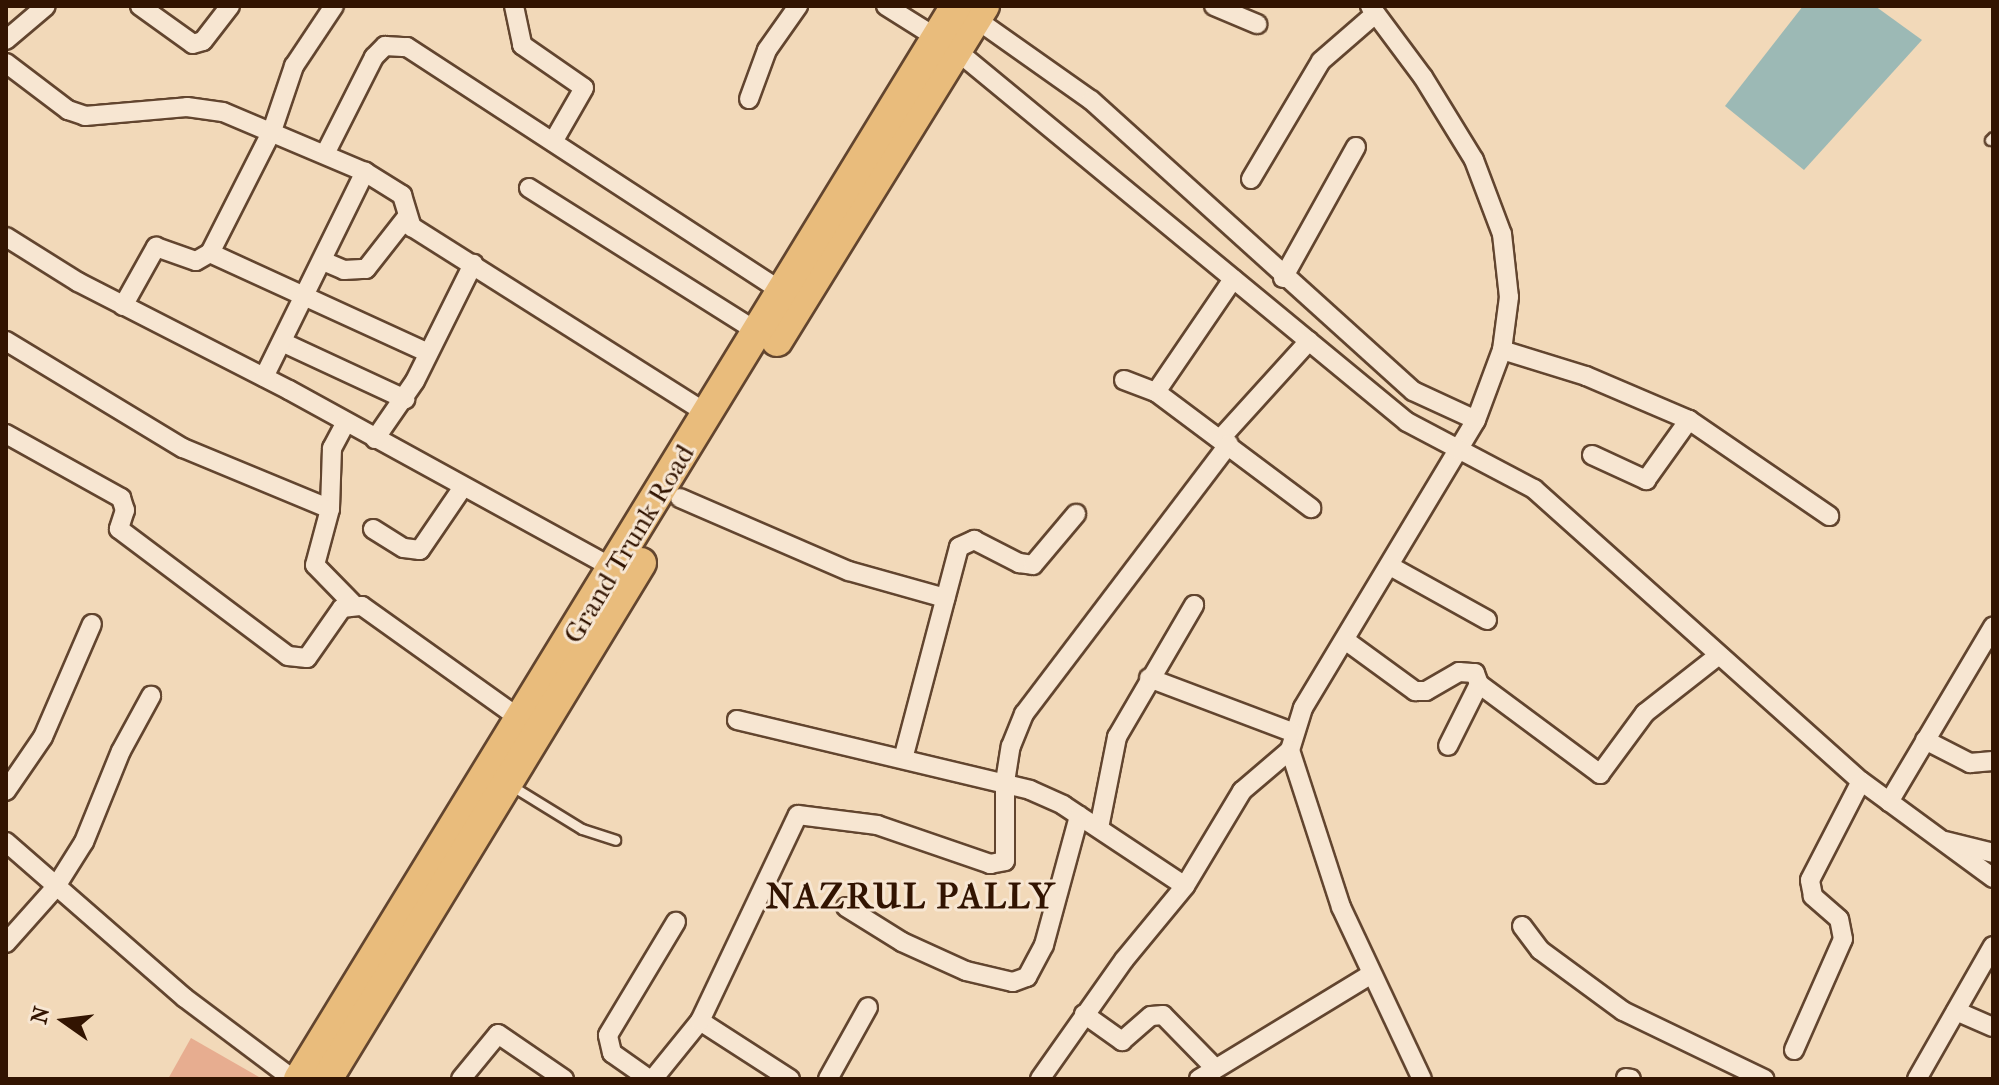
<!DOCTYPE html>
<html>
<head>
<meta charset="utf-8">
<style>
  body { margin:0 }
  #map { position:relative; width:1999px; height:1085px; overflow:hidden; background:#f2d9b9; font-family:"IM FELL French Canon",serif }
  div>[style] { position:absolute }
  .water>* { inset:0; background:#9cb9b5 }
  .building>* { inset:0; background:#e7ad90 }
  .roads { filter:drop-shadow(2px 0 #62452f) drop-shadow(-2px 0 #62452f) drop-shadow(0 2px #62452f) drop-shadow(0 -2px #62452f) }
  .service>* { height:9px; margin:-4.5px; padding:0 4.5px; transform-origin:4.5px; border-radius:4.5px; background:#f7e6d2 }
  .minor>* { height:18px; margin:-9px; padding:0 9px; transform-origin:9px; border-radius:9px; background:#f7e6d2 }
  .primary>* { height:30px; margin:-15px; padding:0 15px; transform-origin:15px; border-radius:15px; background:#e9bc7c }
  span { translate:-50% -50%; white-space:nowrap; text-align:center; line-height:1.15; -webkit-text-stroke:6px #f7e6d2; paint-order:stroke }
  .street-label { font-size:28px; color:#321401 }
  .district-label { font-size:36px; color:#321401; font-weight:700; letter-spacing:2px }
  .frame { position:absolute; inset:0; border:8px solid #321401; pointer-events:none }
  .north { position:absolute; left:24px; top:981px; width:80px; height:80px; -webkit-text-stroke:6px #f7e6d2; paint-order:stroke; rotate:284deg; font-size:22px; font-weight:700; line-height:32px; text-align:center; color:#321401 }
  .north::after { content:''; display:block; margin:auto; width:28px; height:36px; background:#321401; clip-path:polygon(50% 0,100% 100%,50% 72%,0 100%) }
</style>
</head>
<body>
<div id="map">
  <div class="water">
    <i style="clip-path:polygon(1803px 6px,1875px 6px,1922px 40px,1804px 170px,1725px 106px)"></i>
  </div>
  <div class="building">
    <i style="clip-path:polygon(191px 1038px,259px 1077px,258px 1079px,168px 1079px)"></i>
  </div>
  <div class="roads">
    <div class="service">
      <i style="left:1990px;top:140px;width:4px;rotate:-45deg"></i>
      <i style="left:512px;top:786px;width:82px;rotate:31.6deg"></i>
      <i style="left:582px;top:829px;width:35px;rotate:18deg"></i>
    </div>
    <div class="minor">
      <i style="left:140px;top:6px;width:65px;rotate:35.6deg"></i>
      <i style="left:193px;top:44px;width:10px;rotate:-17deg"></i>
      <i style="left:203px;top:41px;width:44px;rotate:-52.4deg"></i>
      <i style="left:514px;top:6px;width:40px;rotate:78deg"></i>
      <i style="left:522px;top:45px;width:75px;rotate:34.7deg"></i>
      <i style="left:584px;top:88px;width:62px;rotate:119.9deg"></i>
      <i style="left:886px;top:6px;width:60px;rotate:32.1deg"></i>
      <i style="left:1214px;top:6px;width:47px;rotate:22.7deg"></i>
      <i style="left:1370px;top:6px;width:89px;rotate:53.3deg"></i>
      <i style="left:1423px;top:77px;width:97px;rotate:58.4deg"></i>
      <i style="left:1474px;top:160px;width:79px;rotate:69.3deg"></i>
      <i style="left:1502px;top:234px;width:63px;rotate:83.7deg"></i>
      <i style="left:1509px;top:297px;width:53px;rotate:97.5deg"></i>
      <i style="left:1502px;top:350px;width:75px;rotate:110.4deg"></i>
      <i style="left:1476px;top:420px;width:336px;rotate:121deg"></i>
      <i style="left:1303px;top:708px;width:44px;rotate:107.2deg"></i>
      <i style="left:1290px;top:750px;width:165px;rotate:72deg"></i>
      <i style="left:1341px;top:907px;width:190px;rotate:64.8deg"></i>
      <i style="left:976px;top:19px;width:141px;rotate:35.2deg"></i>
      <i style="left:1091px;top:100px;width:434px;rotate:42.1deg"></i>
      <i style="left:1413px;top:391px;width:69px;rotate:24.7deg"></i>
      <i style="left:6px;top:40px;width:52px;rotate:-40.4deg"></i>
      <i style="left:957px;top:51px;width:583px;rotate:39.5deg"></i>
      <i style="left:1407px;top:422px;width:144px;rotate:27.8deg"></i>
      <i style="left:1534px;top:489px;width:438px;rotate:41.8deg"></i>
      <i style="left:1861px;top:781px;width:164px;rotate:36.3deg"></i>
      <i style="left:6px;top:63px;width:78px;rotate:37.2deg"></i>
      <i style="left:68px;top:110px;width:18px;rotate:19deg"></i>
      <i style="left:85px;top:116px;width:102px;rotate:-5deg"></i>
      <i style="left:187px;top:107px;width:36px;rotate:8deg"></i>
      <i style="left:223px;top:112px;width:154px;rotate:22.9deg"></i>
      <i style="left:365px;top:172px;width:44px;rotate:31.9deg"></i>
      <i style="left:402px;top:195px;width:34px;rotate:73deg"></i>
      <i style="left:412px;top:227px;width:350px;rotate:32.3deg"></i>
      <i style="left:749px;top:99px;width:52px;rotate:-69.8deg"></i>
      <i style="left:767px;top:50px;width:54px;rotate:-54.8deg"></i>
      <i style="left:325px;top:154px;width:109px;rotate:-63.2deg"></i>
      <i style="left:374px;top:57px;width:16px;rotate:-45deg"></i>
      <i style="left:385px;top:46px;width:22px;rotate:3deg"></i>
      <i style="left:407px;top:47px;width:449px;rotate:33.1deg"></i>
      <i style="left:1251px;top:179px;width:137px;rotate:-59.3deg"></i>
      <i style="left:1321px;top:61px;width:72px;rotate:-41deg"></i>
      <i style="left:529px;top:188px;width:271px;rotate:32.2deg"></i>
      <i style="left:6px;top:237px;width:85px;rotate:32deg"></i>
      <i style="left:78px;top:282px;width:237px;rotate:27.1deg"></i>
      <i style="left:289px;top:390px;width:371px;rotate:28.8deg"></i>
      <i style="left:210px;top:253px;width:240px;rotate:24.6deg"></i>
      <i style="left:323px;top:261px;width:23px;rotate:23deg"></i>
      <i style="left:344px;top:270px;width:22px;rotate:-3deg"></i>
      <i style="left:366px;top:269px;width:65px;rotate:-51.9deg"></i>
      <i style="left:1283px;top:278px;width:150px;rotate:-60.9deg"></i>
      <i style="left:123px;top:306px;width:68px;rotate:-60.8deg"></i>
      <i style="left:156px;top:247px;width:42px;rotate:19.3deg"></i>
      <i style="left:196px;top:261px;width:16px;rotate:-30deg"></i>
      <i style="left:210px;top:253px;width:137px;rotate:-63.1deg"></i>
      <i style="left:272px;top:131px;width:69px;rotate:-71.3deg"></i>
      <i style="left:294px;top:66px;width:72px;rotate:-56.3deg"></i>
      <i style="left:6px;top:341px;width:207px;rotate:31.2deg"></i>
      <i style="left:183px;top:448px;width:159px;rotate:22.5deg"></i>
      <i style="left:282px;top:342px;width:136px;rotate:24.9deg"></i>
      <i style="left:1502px;top:350px;width:88px;rotate:17.2deg"></i>
      <i style="left:1586px;top:376px;width:112px;rotate:23.1deg"></i>
      <i style="left:1689px;top:420px;width:170px;rotate:34.4deg"></i>
      <i style="left:264px;top:377px;width:229px;rotate:-63.8deg"></i>
      <i style="left:1124px;top:380px;width:34px;rotate:21deg"></i>
      <i style="left:1156px;top:392px;width:137px;rotate:-55.7deg"></i>
      <i style="left:1156px;top:392px;width:194px;rotate:36.8deg"></i>
      <i style="left:346px;top:422px;width:30px;rotate:118deg"></i>
      <i style="left:332px;top:448px;width:61px;rotate:91.9deg"></i>
      <i style="left:330px;top:509px;width:58px;rotate:105deg"></i>
      <i style="left:315px;top:565px;width:54px;rotate:45.7deg"></i>
      <i style="left:6px;top:434px;width:132px;rotate:29.1deg"></i>
      <i style="left:121px;top:498px;width:13px;rotate:72deg"></i>
      <i style="left:125px;top:510px;width:20px;rotate:108deg"></i>
      <i style="left:119px;top:529px;width:211px;rotate:36.9deg"></i>
      <i style="left:288px;top:656px;width:19px;rotate:6deg"></i>
      <i style="left:307px;top:658px;width:61px;rotate:-55deg"></i>
      <i style="left:342px;top:608px;width:20px;rotate:-6deg"></i>
      <i style="left:362px;top:606px;width:196px;rotate:35.5deg"></i>
      <i style="left:1221px;top:438px;width:131px;rotate:-47.8deg"></i>
      <i style="left:375px;top:439px;width:70px;rotate:-55.4deg"></i>
      <i style="left:415px;top:381px;width:131px;rotate:-63.6deg"></i>
      <i style="left:1592px;top:455px;width:60px;rotate:24.8deg"></i>
      <i style="left:1646px;top:480px;width:74px;rotate:-54.4deg"></i>
      <i style="left:680px;top:498px;width:184px;rotate:23.4deg"></i>
      <i style="left:849px;top:571px;width:100px;rotate:15.7deg"></i>
      <i style="left:373px;top:529px;width:36px;rotate:32deg"></i>
      <i style="left:404px;top:548px;width:16px;rotate:7deg"></i>
      <i style="left:420px;top:550px;width:76px;rotate:-55.7deg"></i>
      <i style="left:1390px;top:566px;width:111px;rotate:29.1deg"></i>
      <i style="left:1345px;top:640px;width:87px;rotate:36.1deg"></i>
      <i style="left:1415px;top:691px;width:11px"></i>
      <i style="left:1426px;top:691px;width:38px;rotate:-30deg"></i>
      <i style="left:1459px;top:672px;width:16px;rotate:4deg"></i>
      <i style="left:1475px;top:673px;width:12px;rotate:70deg"></i>
      <i style="left:1479px;top:684px;width:69px;rotate:116.6deg"></i>
      <i style="left:1149px;top:678px;width:153px;rotate:20.7deg"></i>
      <i style="left:1479px;top:684px;width:151px;rotate:36.6deg"></i>
      <i style="left:1600px;top:774px;width:76px;rotate:-53.6deg"></i>
      <i style="left:1645px;top:713px;width:94px;rotate:-38.1deg"></i>
      <i style="left:737px;top:720px;width:301px;rotate:13.4deg"></i>
      <i style="left:1030px;top:790px;width:36px;rotate:24deg"></i>
      <i style="left:1063px;top:805px;width:146px;rotate:33.6deg"></i>
      <i style="left:1925px;top:740px;width:51px;rotate:27.1deg"></i>
      <i style="left:1970px;top:763px;width:23px;rotate:-5deg"></i>
      <i style="left:903px;top:759px;width:219px;rotate:-75.2deg"></i>
      <i style="left:959px;top:547px;width:17px;rotate:-25deg"></i>
      <i style="left:974px;top:540px;width:51px;rotate:27.1deg"></i>
      <i style="left:1019px;top:563px;width:14px;rotate:8deg"></i>
      <i style="left:1033px;top:565px;width:67px;rotate:-49.9deg"></i>
      <i style="left:6px;top:791px;width:65px;rotate:-55.6deg"></i>
      <i style="left:43px;top:737px;width:123px;rotate:-66.6deg"></i>
      <i style="left:1889px;top:802px;width:204px;rotate:-59.3deg"></i>
      <i style="left:1099px;top:828px;width:93px;rotate:-78.8deg"></i>
      <i style="left:1117px;top:737px;width:153px;rotate:-59.7deg"></i>
      <i style="left:1945px;top:841px;width:49px;rotate:14deg"></i>
      <i style="left:6px;top:842px;width:237px;rotate:41.1deg"></i>
      <i style="left:185px;top:998px;width:135px;rotate:36.9deg"></i>
      <i style="left:846px;top:907px;width:66px;rotate:32deg"></i>
      <i style="left:902px;top:942px;width:70px;rotate:24.4deg"></i>
      <i style="left:966px;top:971px;width:48px;rotate:13.2deg"></i>
      <i style="left:1013px;top:982px;width:15px;rotate:-20deg"></i>
      <i style="left:1027px;top:977px;width:36px;rotate:-62deg"></i>
      <i style="left:1044px;top:945px;width:134px;rotate:-74.8deg"></i>
      <i style="left:1522px;top:926px;width:30px;rotate:53deg"></i>
      <i style="left:1540px;top:950px;width:103px;rotate:36.3deg"></i>
      <i style="left:1623px;top:1011px;width:157px;rotate:25.7deg"></i>
      <i style="left:6px;top:943px;width:74px;rotate:-48.3deg"></i>
      <i style="left:55px;top:888px;width:54px;rotate:-57.8deg"></i>
      <i style="left:84px;top:842px;width:98px;rotate:-67.9deg"></i>
      <i style="left:121px;top:751px;width:63px;rotate:-61.4deg"></i>
      <i style="left:1956px;top:1011px;width:40px;rotate:23.4deg"></i>
      <i style="left:1084px;top:1014px;width:47px;rotate:35.4deg"></i>
      <i style="left:1122px;top:1041px;width:38px;rotate:-41deg"></i>
      <i style="left:1151px;top:1016px;width:12px;rotate:-5deg"></i>
      <i style="left:1163px;top:1015px;width:73px;rotate:45.6deg"></i>
      <i style="left:700px;top:1021px;width:107px;rotate:32.8deg"></i>
      <i style="left:1794px;top:1050px;width:121px;rotate:-66.2deg"></i>
      <i style="left:1843px;top:939px;width:20px;rotate:-101deg"></i>
      <i style="left:1839px;top:919px;width:35px;rotate:-139deg"></i>
      <i style="left:1813px;top:896px;width:16px;rotate:-101deg"></i>
      <i style="left:1810px;top:880px;width:111px;rotate:-62.7deg"></i>
      <i style="left:1626px;top:1078px;width:5px;rotate:11deg"></i>
      <i style="left:461px;top:1079px;width:58px;rotate:-50.6deg"></i>
      <i style="left:498px;top:1034px;width:80px;rotate:34.3deg"></i>
      <i style="left:649px;top:1079px;width:45px;rotate:-144.9deg"></i>
      <i style="left:612px;top:1053px;width:18px;rotate:-103deg"></i>
      <i style="left:608px;top:1035px;width:132px;rotate:-59deg"></i>
      <i style="left:653px;top:1079px;width:75px;rotate:-51deg"></i>
      <i style="left:700px;top:1021px;width:228px;rotate:-64.6deg"></i>
      <i style="left:798px;top:815px;width:80px;rotate:7.2deg"></i>
      <i style="left:877px;top:825px;width:120px;rotate:19deg"></i>
      <i style="left:990px;top:864px;width:15px;rotate:-11deg"></i>
      <i style="left:1005px;top:861px;width:79px;rotate:-90deg"></i>
      <i style="left:1005px;top:782px;width:36px;rotate:-81deg"></i>
      <i style="left:1011px;top:746px;width:35px;rotate:-68deg"></i>
      <i style="left:1024px;top:714px;width:339px;rotate:-52.8deg"></i>
      <i style="left:828px;top:1079px;width:82px;rotate:-60.9deg"></i>
      <i style="left:1040px;top:1079px;width:146px;rotate:-54.8deg"></i>
      <i style="left:1124px;top:960px;width:96px;rotate:-50.5deg"></i>
      <i style="left:1185px;top:886px;width:111px;rotate:-59deg"></i>
      <i style="left:1242px;top:791px;width:63px;rotate:-40.5deg"></i>
      <i style="left:1199px;top:1079px;width:202px;rotate:-31.3deg"></i>
      <i style="left:1917px;top:1079px;width:153px;rotate:-60.3deg"></i>
    </div>
    <div class="primary">
      <i style="left:777px;top:341px;width:394px;rotate:-58.3deg"></i>
      <i style="left:299px;top:1079px;width:1258px;rotate:-58.52deg"></i>
      <i style="left:327px;top:1079px;width:604px;rotate:-58.68deg"></i>
    </div>
  </div>
  <div class="street-label">
    <span style="left:629px;top:544px;rotate:-59deg">Grand Trunk Road</span>
  </div>
  <div class="district-label">
    <span style="left:911px;top:897px">NAZRUL PALLY</span>
  </div>
  <div class="frame"></div>
  <div class="north">N</div>
</div>
</body>
</html>
